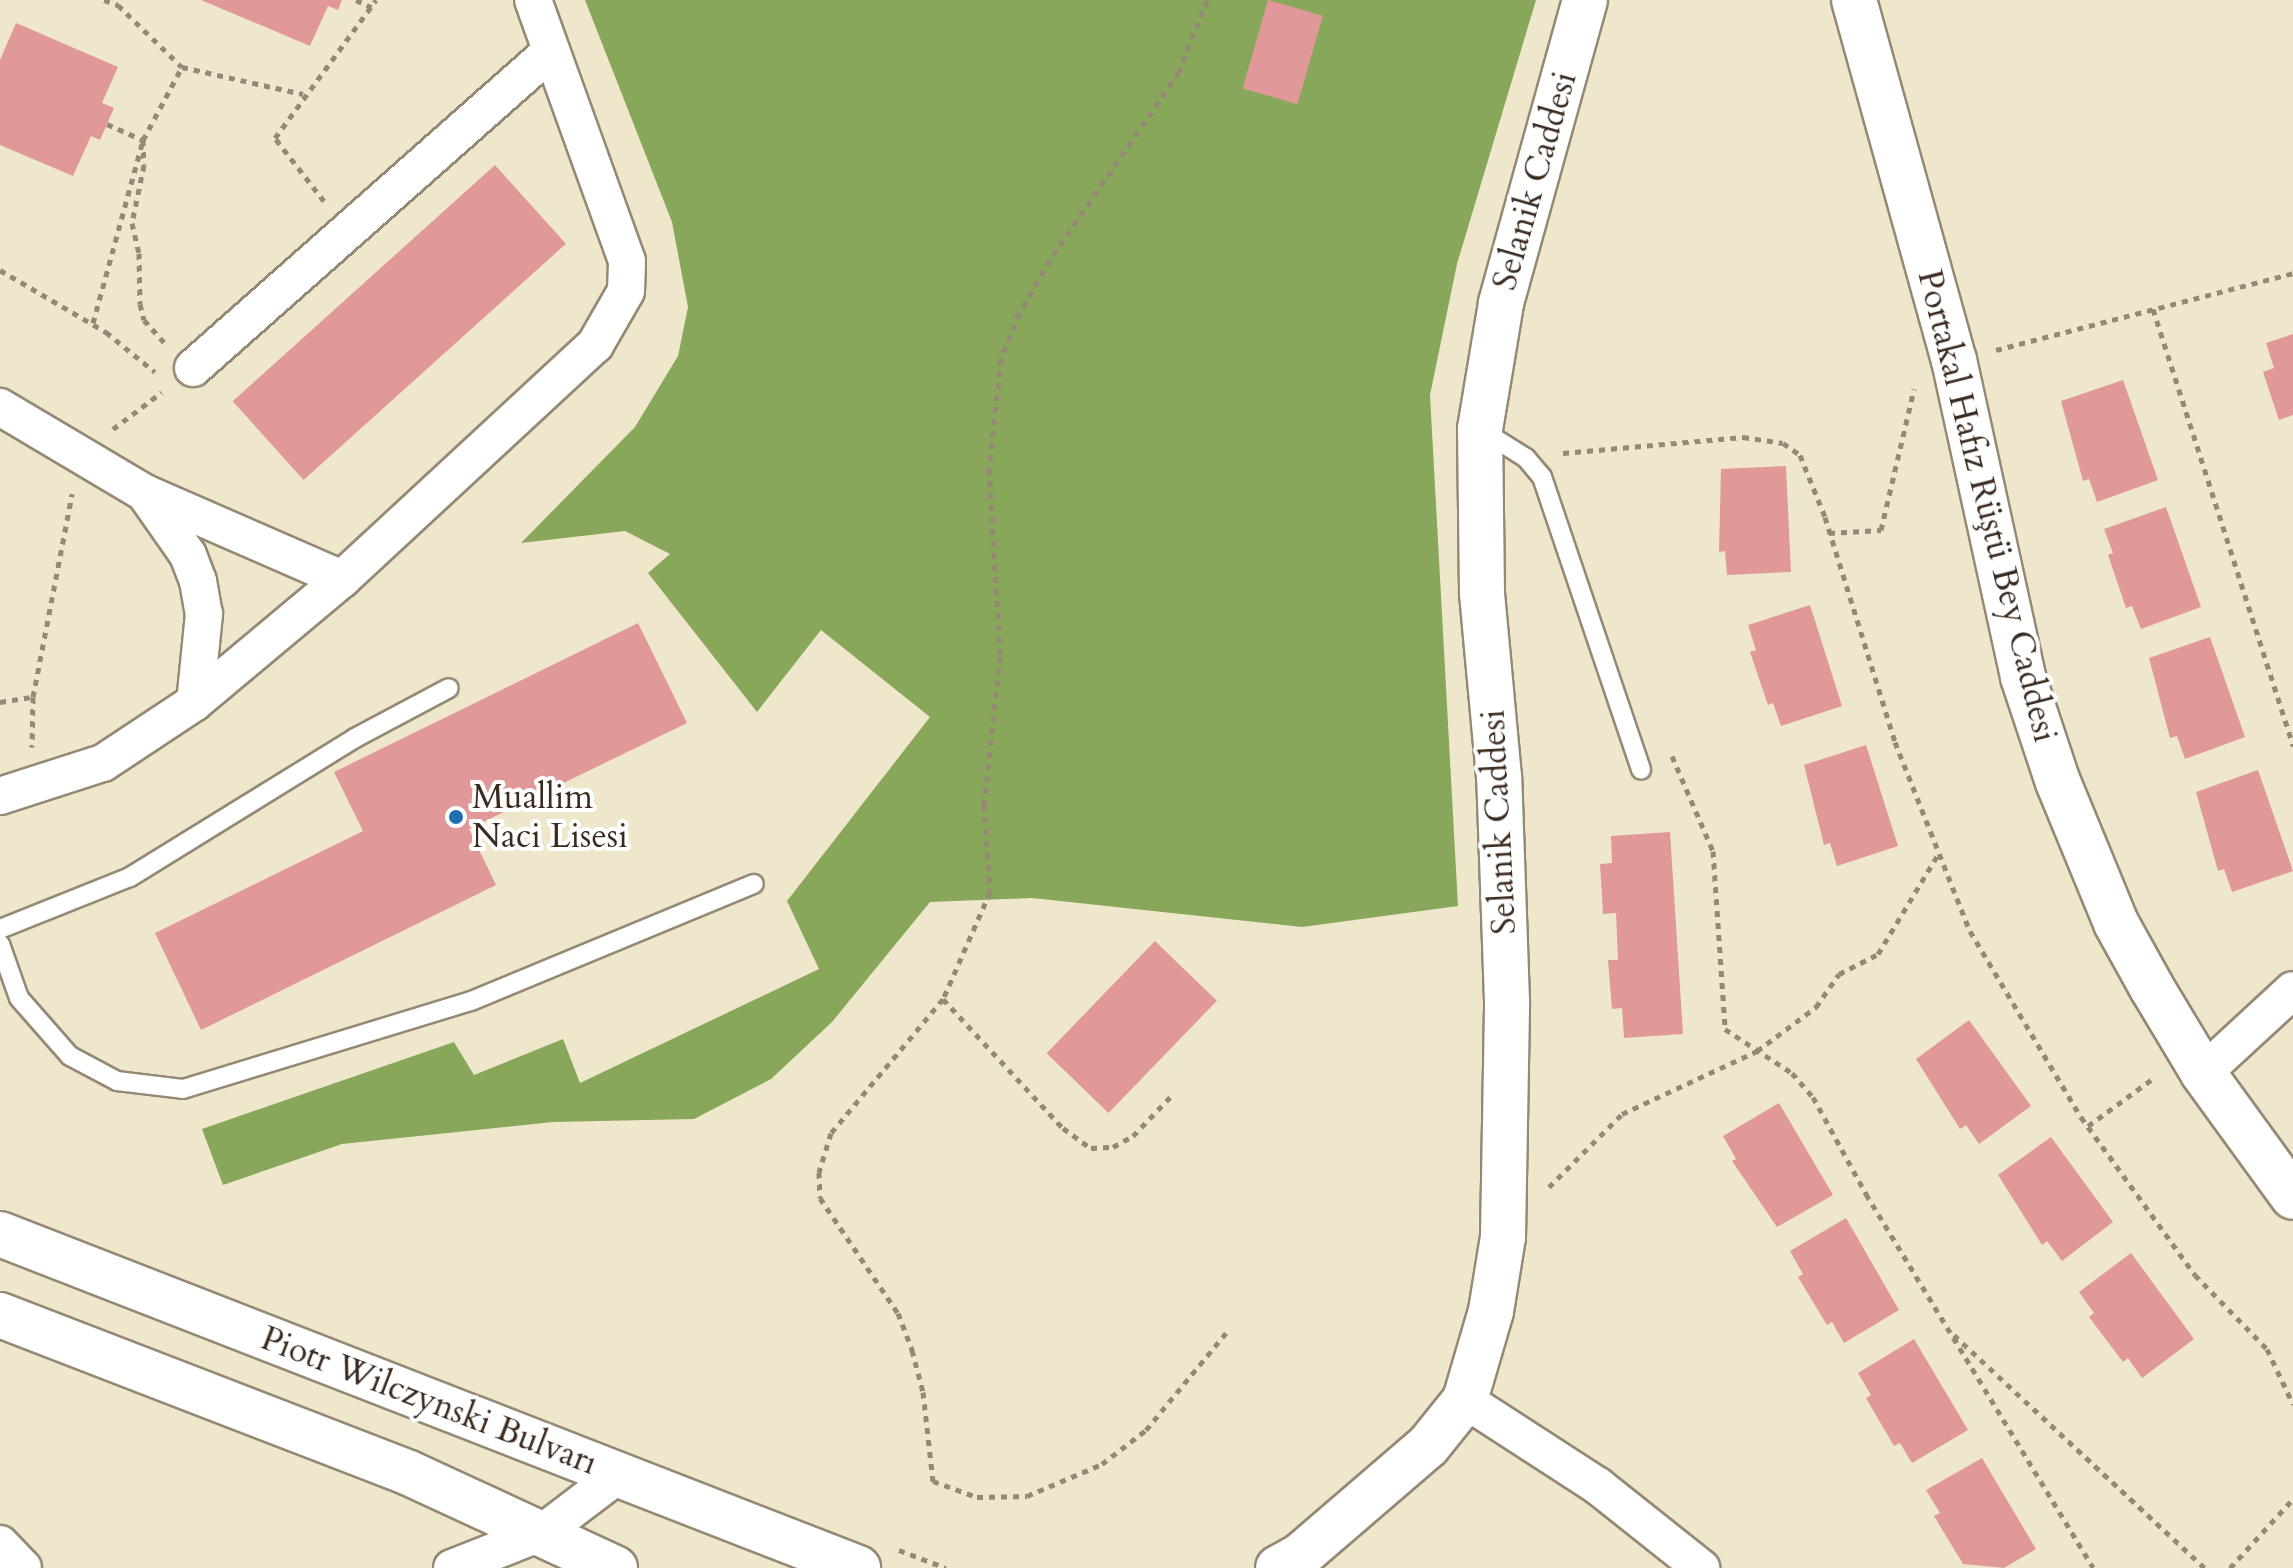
<!DOCTYPE html>
<html>
<head>
<meta charset="utf-8">
<style>
  body { margin:0 }
  #map { position:relative; width:2293px; height:1568px; overflow:hidden; background:#efe7cc; font-family:Cardo,serif }
  div>[style] { position:absolute }
  .forest>* { inset:0; background:#89a75a }
  .building>* { inset:0; background:#e09998; transform-origin:0 0 }
  .path>* { height:5px; margin-top:-2.5px; transform-origin:0; background:repeating-linear-gradient(90deg,#958875 0 6px,transparent 0 12px) }
  .roads { filter:drop-shadow(2px 0 #958875) drop-shadow(-2px 0 #958875) drop-shadow(0 2px #958875) drop-shadow(0 -2px #958875) }
  .lane>* { height:18px; margin:-9px; padding:0 9px; transform-origin:9px; border-radius:9px; background:#fff }
  .street>* { height:36px; margin:-18px; padding:0 18px; transform-origin:18px; border-radius:18px; background:#fff }
  .secondary>* { height:44px; margin:-22px; padding:0 22px; transform-origin:22px; border-radius:22px; background:#fff }
  .primary>* { height:44px; margin:-22px; padding:0 22px; transform-origin:22px; border-radius:22px; background:#fff }
  .dots>* { width:22px; height:22px; translate:-50% -50%; box-sizing:border-box; border:4px solid #fff; border-radius:50% }
  span { translate:-50% -50%; white-space:nowrap; text-align:center; line-height:1.15; -webkit-text-stroke:8px #fff; paint-order:stroke }
  .street-label { font-size:34px; color:#3b2a1e }
  .poi-label { font-size:34px; color:#3b2a1e }
  .left { translate:0 -50%; text-align:left }
</style>
</head>
<body>
<div id="map">
  <div class="forest">
    <i style="clip-path:polygon(585px 0,1536px 0,1457px 264px,1430px 395px,1458px 906px,1302px 927px,1032px 898px,930px 902px,832px 1022px,771px 1079px,694px 1119px,553px 1122px,342px 1144px,223px 1185px,202px 1129px,454px 1042px,474px 1075px,563px 1039px,580px 1083px,819px 969px,787px 901px,930px 717px,821px 630px,757px 712px,648px 573px,670px 554px,625px 531px,521px 543px,635px 427px,678px 356px,688px 307px,672px 222px)"></i>
  </div>
  <div class="building">
    <i style="clip-path:polygon(201px 0,342px 0,338px 10px,328px 6px,310px 46px)"></i>
    <i style="left:1268px;top:0;width:57px;height:92px;rotate:16deg"></i>
    <i style="clip-path:polygon(16px 23px,118px 67px,102px 103px,114px 108px,100px 140px,91px 136px,73px 176px,0 145px,0 60px)"></i>
    <i style="left:495px;top:165px;width:106px;height:353px;rotate:48deg"></i>
    <i style="clip-path:polygon(2293px 334px,2293px 415px,2279px 420px,2263px 372px,2274px 368px,2266px 343px)"></i>
    <i style="clip-path:polygon(2123px 380px,2158px 480px,2097px 502px,2089px 479px,2083px 481px,2061px 401px)"></i>
    <i style="clip-path:polygon(1786px 466px,1791px 572px,1727px 575px,1725px 551px,1719px 552px,1721px 469px)"></i>
    <i style="clip-path:polygon(2166px 507px,2201px 607px,2141px 629px,2132px 606px,2126px 608px,2108px 555px,2113px 553px,2104px 529px)"></i>
    <i style="clip-path:polygon(1810px 605px,1842px 706px,1781px 726px,1773px 703px,1768px 705px,1750px 652px,1756px 650px,1748px 625px)"></i>
    <i style="clip-path:polygon(638px 623px,687px 723px,469px 829px,496px 885px,201px 1030px,155px 933px,363px 831px,334px 772px)"></i>
    <i style="clip-path:polygon(2210px 637px,2245px 737px,2185px 759px,2177px 736px,2170px 738px,2149px 658px)"></i>
    <i style="clip-path:polygon(1866px 745px,1898px 846px,1837px 866px,1830px 843px,1824px 845px,1804px 765px)"></i>
    <i style="clip-path:polygon(2258px 770px,2293px 871px,2232px 892px,2224px 869px,2218px 871px,2196px 792px)"></i>
    <i style="clip-path:polygon(1670px 832px,1683px 1034px,1624px 1038px,1622px 1008px,1612px 1009px,1608px 960px,1618px 960px,1616px 913px,1603px 914px,1600px 864px,1612px 863px,1611px 836px)"></i>
    <i style="left:1155px;top:941px;width:86px;height:156px;rotate:44deg"></i>
    <i style="clip-path:polygon(1969px 1020px,2031px 1106px,1979px 1144px,1966px 1125px,1960px 1129px,1916px 1059px)"></i>
    <i style="clip-path:polygon(1779px 1103px,1833px 1195px,1777px 1227px,1732px 1161px,1736px 1159px,1723px 1136px)"></i>
    <i style="clip-path:polygon(2051px 1137px,2113px 1222px,2062px 1261px,2047px 1241px,2042px 1245px,1998px 1175px)"></i>
    <i style="clip-path:polygon(1846px 1218px,1899px 1310px,1844px 1343px,1832px 1322px,1827px 1325px,1798px 1277px,1803px 1274px,1790px 1251px)"></i>
    <i style="clip-path:polygon(2131px 1253px,2194px 1339px,2142px 1378px,2128px 1358px,2123px 1362px,2089px 1317px,2094px 1313px,2079px 1292px)"></i>
    <i style="clip-path:polygon(1914px 1339px,1968px 1430px,1912px 1463px,1900px 1443px,1894px 1446px,1866px 1398px,1871px 1395px,1858px 1373px)"></i>
    <i style="clip-path:polygon(1982px 1458px,2036px 1549px,2004px 1568px,1963px 1564px,1934px 1516px,1940px 1513px,1926px 1490px)"></i>
  </div>
  <div class="path">
    <i style="left:104px;top:0;width:15px;rotate:20deg"></i>
    <i style="left:118px;top:5px;width:89px;rotate:44.1deg"></i>
    <i style="left:182px;top:67px;width:124px;rotate:12.6deg"></i>
    <i style="left:356px;top:0;width:17px;rotate:25deg"></i>
    <i style="left:1207px;top:0;width:77px;rotate:111.3deg"></i>
    <i style="left:1179px;top:72px;width:228px;rotate:124.5deg"></i>
    <i style="left:1050px;top:260px;width:61px;rotate:120.3deg"></i>
    <i style="left:1019px;top:313px;width:49px;rotate:111.4deg"></i>
    <i style="left:1001px;top:359px;width:111px;rotate:96.2deg"></i>
    <i style="left:989px;top:469px;width:187px;rotate:86.6deg"></i>
    <i style="left:1000px;top:656px;width:150px;rotate:96.1deg"></i>
    <i style="left:984px;top:805px;width:87px;rotate:86.1deg"></i>
    <i style="left:990px;top:892px;width:117px;rotate:113.7deg"></i>
    <i style="left:943px;top:999px;width:175px;rotate:129.9deg"></i>
    <i style="left:831px;top:1133px;width:41px;rotate:107.1deg"></i>
    <i style="left:819px;top:1172px;width:26px;rotate:88deg"></i>
    <i style="left:820px;top:1198px;width:139px;rotate:55.9deg"></i>
    <i style="left:898px;top:1313px;width:40px;rotate:69deg"></i>
    <i style="left:912px;top:1350px;width:43px;rotate:75.3deg"></i>
    <i style="left:923px;top:1392px;width:90px;rotate:83.6deg"></i>
    <i style="left:933px;top:1481px;width:47px;rotate:20deg"></i>
    <i style="left:977px;top:1497px;width:50px;rotate:-1.1deg"></i>
    <i style="left:1027px;top:1496px;width:82px;rotate:-23.1deg"></i>
    <i style="left:1102px;top:1464px;width:56px;rotate:-37.7deg"></i>
    <i style="left:1146px;top:1430px;width:126px;rotate:-50.5deg"></i>
    <i style="left:107px;top:124px;width:39px;rotate:24deg"></i>
    <i style="left:143px;top:140px;width:25px;rotate:88deg"></i>
    <i style="left:144px;top:165px;width:59px;rotate:101.7deg"></i>
    <i style="left:132px;top:223px;width:31px;rotate:77deg"></i>
    <i style="left:139px;top:253px;width:51px;rotate:88.9deg"></i>
    <i style="left:140px;top:304px;width:16px;rotate:76deg"></i>
    <i style="left:144px;top:320px;width:30px;rotate:48deg"></i>
    <i style="left:324px;top:201px;width:80px;rotate:-127.9deg"></i>
    <i style="left:275px;top:138px;width:171px;rotate:-53.8deg"></i>
    <i style="left:0;top:270px;width:123px;rotate:30.3deg"></i>
    <i style="left:106px;top:332px;width:63px;rotate:39.2deg"></i>
    <i style="left:2153px;top:309px;width:459px;rotate:72.2deg"></i>
    <i style="left:93px;top:323px;width:190px;rotate:-74.7deg"></i>
    <i style="left:143px;top:140px;width:83px;rotate:-61.9deg"></i>
    <i style="left:1996px;top:350px;width:307px;rotate:-14.5deg"></i>
    <i style="left:113px;top:429px;width:61px;rotate:-37.1deg"></i>
    <i style="left:1563px;top:453px;width:181px;rotate:-5.1deg"></i>
    <i style="left:1743px;top:437px;width:40px;rotate:8.5deg"></i>
    <i style="left:1783px;top:443px;width:21px;rotate:35deg"></i>
    <i style="left:1800px;top:455px;width:67px;rotate:68deg"></i>
    <i style="left:1825px;top:517px;width:236px;rotate:72.7deg"></i>
    <i style="left:1895px;top:742px;width:203px;rotate:68.4deg"></i>
    <i style="left:1970px;top:931px;width:217px;rotate:59.2deg"></i>
    <i style="left:2081px;top:1117px;width:195px;rotate:54.2deg"></i>
    <i style="left:2195px;top:1275px;width:103px;rotate:45.8deg"></i>
    <i style="left:2267px;top:1349px;width:61px;rotate:64.7deg"></i>
    <i style="left:1829px;top:533px;width:52px;rotate:-3.3deg"></i>
    <i style="left:1881px;top:530px;width:145px;rotate:-76.8deg"></i>
    <i style="left:33px;top:697px;width:207px;rotate:-79.1deg"></i>
    <i style="left:0;top:702px;width:33px;rotate:-9deg"></i>
    <i style="left:33px;top:697px;width:50px;rotate:91.1deg"></i>
    <i style="left:1672px;top:756px;width:103px;rotate:66.7deg"></i>
    <i style="left:1713px;top:851px;width:178px;rotate:86.1deg"></i>
    <i style="left:1725px;top:1029px;width:80px;rotate:33.3deg"></i>
    <i style="left:1792px;top:1073px;width:32px;rotate:49deg"></i>
    <i style="left:1813px;top:1097px;width:111px;rotate:61.3deg"></i>
    <i style="left:1866px;top:1194px;width:437px;rotate:58.7deg"></i>
    <i style="left:943px;top:999px;width:176px;rotate:47.1deg"></i>
    <i style="left:1063px;top:1128px;width:34px;rotate:36deg"></i>
    <i style="left:1091px;top:1148px;width:22px;rotate:-3deg"></i>
    <i style="left:1113px;top:1147px;width:23px;rotate:-29deg"></i>
    <i style="left:1133px;top:1136px;width:57px;rotate:-46.4deg"></i>
    <i style="left:2088px;top:1126px;width:83px;rotate:-36.2deg"></i>
    <i style="left:1549px;top:1187px;width:103px;rotate:-45deg"></i>
    <i style="left:1622px;top:1114px;width:149px;rotate:-25deg"></i>
    <i style="left:1757px;top:1051px;width:74px;rotate:-36.7deg"></i>
    <i style="left:1816px;top:1007px;width:40px;rotate:-55.1deg"></i>
    <i style="left:1839px;top:974px;width:44px;rotate:-27.1deg"></i>
    <i style="left:1878px;top:954px;width:118px;rotate:-58.9deg"></i>
    <i style="left:1954px;top:1335px;width:342px;rotate:42.9deg"></i>
    <i style="left:899px;top:1550px;width:50px;rotate:21deg"></i>
    <i style="left:2230px;top:1568px;width:93px;rotate:-47.6deg"></i>
  </div>
  <div class="roads">
    <div class="lane">
      <i style="left:1483px;top:431px;width:51px;rotate:32.1deg"></i>
      <i style="left:1526px;top:458px;width:25px;rotate:50deg"></i>
      <i style="left:1542px;top:477px;width:309px;rotate:71.3deg"></i>
      <i style="left:0;top:929px;width:140px;rotate:-21.8deg"></i>
      <i style="left:130px;top:877px;width:264px;rotate:-31.7deg"></i>
      <i style="left:355px;top:738px;width:106px;rotate:-28deg"></i>
      <i style="left:0;top:944px;width:57px;rotate:70.6deg"></i>
      <i style="left:19px;top:998px;width:77px;rotate:48.7deg"></i>
      <i style="left:70px;top:1056px;width:53px;rotate:28deg"></i>
      <i style="left:117px;top:1081px;width:66px;rotate:6.9deg"></i>
      <i style="left:183px;top:1089px;width:301px;rotate:-17deg"></i>
      <i style="left:471px;top:1001px;width:306px;rotate:-22.5deg"></i>
    </div>
    <div class="street">
      <i style="left:193px;top:368px;width:478px;rotate:-41.5deg"></i>
      <i style="left:0;top:407px;width:169px;rotate:30.7deg"></i>
      <i style="left:145px;top:493px;width:215px;rotate:23.6deg"></i>
      <i style="left:146px;top:495px;width:73px;rotate:55deg"></i>
      <i style="left:188px;top:555px;width:28px;rotate:69deg"></i>
      <i style="left:198px;top:581px;width:34px;rotate:80deg"></i>
      <i style="left:204px;top:614px;width:88px;rotate:95.8deg"></i>
      <i style="left:0;top:796px;width:108px;rotate:-17.8deg"></i>
      <i style="left:103px;top:763px;width:110px;rotate:-33.5deg"></i>
      <i style="left:195px;top:702px;width:192px;rotate:-39.9deg"></i>
      <i style="left:342px;top:579px;width:345px;rotate:-42.8deg"></i>
      <i style="left:595px;top:345px;width:62px;rotate:-60.1deg"></i>
      <i style="left:626px;top:291px;width:30px;rotate:-88deg"></i>
      <i style="left:627px;top:261px;width:277px;rotate:-109.8deg"></i>
      <i style="left:2203px;top:1073px;width:122px;rotate:-42.7deg"></i>
      <i style="left:1465px;top:1400px;width:158px;rotate:32.9deg"></i>
      <i style="left:1598px;top:1486px;width:132px;rotate:38.5deg"></i>
      <i style="left:0;top:1544px;width:33px;rotate:46deg"></i>
      <i style="left:452px;top:1568px;width:98px;rotate:-21.6deg"></i>
      <i style="left:543px;top:1532px;width:94px;rotate:-37.2deg"></i>
    </div>
    <div class="secondary">
      <i style="left:1854px;top:0;width:374px;rotate:74.5deg"></i>
      <i style="left:1954px;top:360px;width:324px;rotate:77.7deg"></i>
      <i style="left:2023px;top:677px;width:111px;rotate:71.6deg"></i>
      <i style="left:2058px;top:782px;width:152px;rotate:67.6deg"></i>
      <i style="left:2116px;top:923px;width:74px;rotate:61deg"></i>
      <i style="left:2152px;top:988px;width:99px;rotate:59deg"></i>
      <i style="left:2203px;top:1073px;width:153px;rotate:54deg"></i>
      <i style="left:1278px;top:1568px;width:25px;rotate:-29deg"></i>
      <i style="left:1300px;top:1556px;width:169px;rotate:-40.7deg"></i>
      <i style="left:1428px;top:1446px;width:59px;rotate:-51.2deg"></i>
      <i style="left:1465px;top:1400px;width:93px;rotate:-73.7deg"></i>
      <i style="left:1491px;top:1311px;width:75px;rotate:-80.8deg"></i>
      <i style="left:1503px;top:1237px;width:236px;rotate:-89deg"></i>
      <i style="left:1507px;top:1001px;width:224px;rotate:-92deg"></i>
      <i style="left:1499px;top:777px;width:185px;rotate:-95.3deg"></i>
      <i style="left:1482px;top:593px;width:164px;rotate:-90.7deg"></i>
      <i style="left:1480px;top:429px;width:128px;rotate:-80.5deg"></i>
      <i style="left:1501px;top:303px;width:314px;rotate:-74.5deg"></i>
    </div>
    <div class="primary">
      <i style="left:0;top:1234px;width:921px;rotate:21.27deg"></i>
      <i style="left:0;top:1315px;width:438px;rotate:21.1deg"></i>
      <i style="left:409px;top:1473px;width:227px;rotate:24.8deg"></i>
    </div>
  </div>
  <div class="dots">
    <i style="left:456px;top:817px;background:#1f6fb2"></i>
  </div>
  <div class="street-label">
    <span style="left:1535px;top:181px;rotate:-74deg">Selanik Caddesi</span>
    <span style="left:1987px;top:506px;rotate:76deg">Portakal Hafız Rüştü Bey Caddesi</span>
    <span style="left:1499px;top:822px;rotate:-93deg">Selanik Caddesi</span>
    <span style="left:429px;top:1401px;rotate:21deg">Piotr Wilczynski Bulvarı</span>
  </div>
  <div class="poi-label">
    <span class="left" style="left:472px;top:817px">Muallim<br>Naci Lisesi</span>
  </div>
</div>
</body>
</html>
